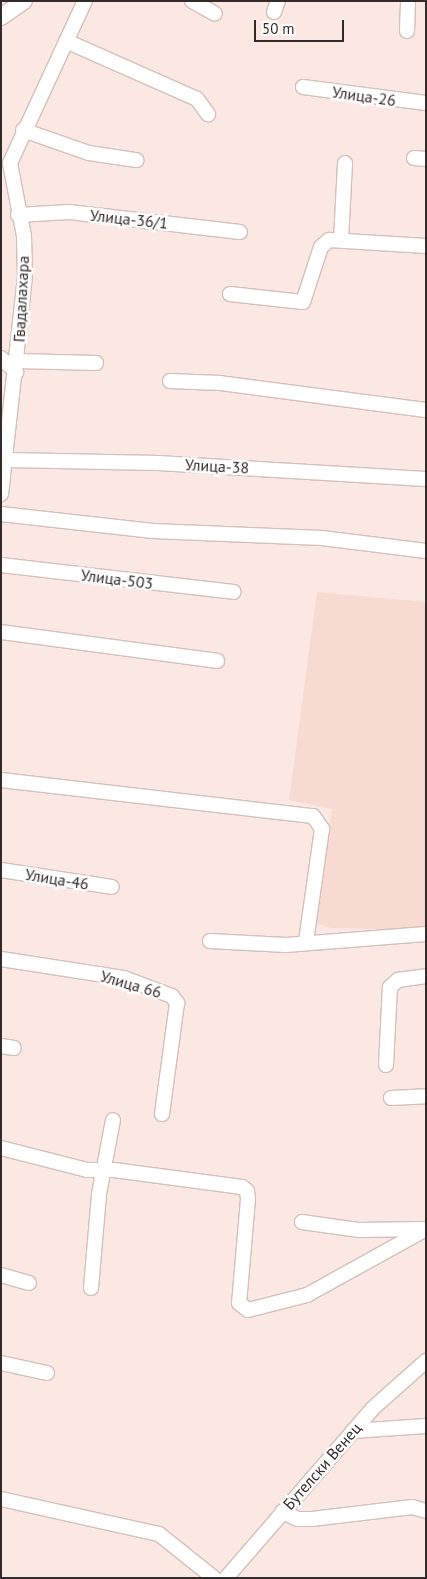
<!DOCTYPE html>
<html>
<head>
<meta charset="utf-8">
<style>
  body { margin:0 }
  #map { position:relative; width:427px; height:1579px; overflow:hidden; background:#fce8e2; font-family:"PT Sans",sans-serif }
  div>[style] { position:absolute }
  .built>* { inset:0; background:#f7dbd3 }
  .roads { filter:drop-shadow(1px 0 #d3c0ba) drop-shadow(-1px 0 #d3c0ba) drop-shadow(0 1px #d3c0ba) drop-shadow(0 -1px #d3c0ba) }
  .minor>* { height:14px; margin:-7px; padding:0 7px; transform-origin:7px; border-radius:7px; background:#fff }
  .tertiary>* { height:16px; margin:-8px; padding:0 8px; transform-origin:8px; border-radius:8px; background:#fff }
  span { translate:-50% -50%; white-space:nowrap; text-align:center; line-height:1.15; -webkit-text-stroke:5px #fff; paint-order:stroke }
  .street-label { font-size:16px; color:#322b29 }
  .frame { position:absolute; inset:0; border:2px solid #322b29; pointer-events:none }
  .scale { position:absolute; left:254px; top:20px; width:90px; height:22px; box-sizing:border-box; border:2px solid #322b29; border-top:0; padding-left:6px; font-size:15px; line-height:18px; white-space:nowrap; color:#322b29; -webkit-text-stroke:4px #fff; paint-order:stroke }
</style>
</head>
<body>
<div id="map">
  <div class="built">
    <i style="clip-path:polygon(317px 592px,426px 602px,426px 930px,331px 928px,317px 924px,332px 809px,289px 800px)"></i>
  </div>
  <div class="roads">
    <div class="minor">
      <i style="left:192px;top:1px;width:26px;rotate:29deg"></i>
      <i style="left:274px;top:12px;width:12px;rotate:-70deg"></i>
      <i style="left:407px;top:31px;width:30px;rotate:-88deg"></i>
      <i style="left:66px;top:41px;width:143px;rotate:23.9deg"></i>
      <i style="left:197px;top:99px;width:19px;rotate:54deg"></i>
      <i style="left:303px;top:87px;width:124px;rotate:7.4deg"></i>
      <i style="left:23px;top:130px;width:70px;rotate:19.2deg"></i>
      <i style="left:89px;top:153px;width:48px;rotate:8.5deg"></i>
      <i style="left:414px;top:158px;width:12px;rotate:5deg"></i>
      <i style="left:18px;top:215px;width:51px;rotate:-3.4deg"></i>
      <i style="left:69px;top:212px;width:172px;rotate:6.7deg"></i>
      <i style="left:341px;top:240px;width:77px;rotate:-87deg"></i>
      <i style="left:230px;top:294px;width:73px;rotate:6.3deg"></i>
      <i style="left:303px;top:302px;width:58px;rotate:-71.9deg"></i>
      <i style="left:321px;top:247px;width:11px;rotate:-41deg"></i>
      <i style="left:329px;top:240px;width:97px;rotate:3.5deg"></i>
      <i style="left:1px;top:358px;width:21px;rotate:43deg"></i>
      <i style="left:17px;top:361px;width:79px;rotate:1.5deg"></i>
      <i style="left:170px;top:381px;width:50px;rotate:2.3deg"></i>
      <i style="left:220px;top:383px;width:208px;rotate:7.5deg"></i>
      <i style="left:7px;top:460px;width:151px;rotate:1.1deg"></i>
      <i style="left:158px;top:463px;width:268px;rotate:3.4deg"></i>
      <i style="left:1px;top:494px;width:218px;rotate:-83.7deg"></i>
      <i style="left:25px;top:277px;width:41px;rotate:-91.4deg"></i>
      <i style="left:24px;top:236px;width:74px;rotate:-100.9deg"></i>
      <i style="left:10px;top:163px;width:179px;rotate:-65.2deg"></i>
      <i style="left:1px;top:514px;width:153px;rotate:6.4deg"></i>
      <i style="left:153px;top:531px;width:169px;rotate:2.4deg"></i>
      <i style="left:322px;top:538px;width:105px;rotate:7.1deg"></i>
      <i style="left:1px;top:565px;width:234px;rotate:6.6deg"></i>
      <i style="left:1px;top:632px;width:218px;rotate:7.6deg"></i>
      <i style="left:1px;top:780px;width:314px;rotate:6.6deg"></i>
      <i style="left:313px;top:816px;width:16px;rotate:55deg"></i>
      <i style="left:322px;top:829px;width:113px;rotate:98.1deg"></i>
      <i style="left:1px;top:870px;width:112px;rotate:8.7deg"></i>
      <i style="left:210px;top:941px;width:76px;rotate:3deg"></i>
      <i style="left:286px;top:945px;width:140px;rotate:-4.5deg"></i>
      <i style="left:1px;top:959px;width:124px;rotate:8.8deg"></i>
      <i style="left:124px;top:978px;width:51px;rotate:20.6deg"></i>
      <i style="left:172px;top:996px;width:9px;rotate:54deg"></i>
      <i style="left:177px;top:1003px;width:112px;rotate:97.7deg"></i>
      <i style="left:1px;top:1046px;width:13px;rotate:9deg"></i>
      <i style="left:386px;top:1065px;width:78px;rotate:-87.1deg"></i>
      <i style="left:390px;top:987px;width:11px;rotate:-41deg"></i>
      <i style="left:398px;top:980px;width:28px;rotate:-8deg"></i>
      <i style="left:391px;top:1098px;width:35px;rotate:-3deg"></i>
      <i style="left:1px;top:1148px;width:89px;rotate:14.3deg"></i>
      <i style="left:87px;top:1170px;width:27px"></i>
      <i style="left:114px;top:1170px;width:129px;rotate:7.6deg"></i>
      <i style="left:242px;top:1187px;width:6px;rotate:39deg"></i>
      <i style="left:247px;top:1191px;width:8px;rotate:83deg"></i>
      <i style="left:248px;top:1199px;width:104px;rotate:94.9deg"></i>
      <i style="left:239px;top:1303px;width:11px;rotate:38deg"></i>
      <i style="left:248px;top:1310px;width:61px;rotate:-14.3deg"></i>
      <i style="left:307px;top:1295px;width:136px;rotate:-29deg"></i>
      <i style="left:302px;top:1222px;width:58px;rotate:8deg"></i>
      <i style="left:359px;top:1230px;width:65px;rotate:-0.9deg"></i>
      <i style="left:1px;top:1275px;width:29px;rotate:16deg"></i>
      <i style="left:91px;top:1288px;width:94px;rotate:-85.1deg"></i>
      <i style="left:99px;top:1194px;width:75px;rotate:-79.3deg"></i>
      <i style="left:1px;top:1363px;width:47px;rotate:12.3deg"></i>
      <i style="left:353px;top:1431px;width:73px;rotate:-3.9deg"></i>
      <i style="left:1px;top:1499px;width:162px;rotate:12.5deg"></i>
      <i style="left:159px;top:1534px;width:70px;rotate:38.7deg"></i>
      <i style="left:282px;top:1512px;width:17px;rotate:24deg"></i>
      <i style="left:298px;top:1519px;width:14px"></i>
      <i style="left:312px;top:1519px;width:101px;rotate:-6.8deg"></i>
      <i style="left:412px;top:1507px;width:15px;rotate:16deg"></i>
      <i style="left:226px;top:1578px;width:225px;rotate:-49.1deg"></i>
      <i style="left:373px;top:1408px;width:71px;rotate:-41.6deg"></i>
    </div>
    <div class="tertiary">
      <i style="left:1px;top:17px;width:28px;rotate:-35deg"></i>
    </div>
  </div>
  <div class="street-label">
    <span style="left:364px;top:96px;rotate:8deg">Улица-26</span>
    <span style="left:129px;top:219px;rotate:6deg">Улица-36/1</span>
    <span style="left:21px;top:299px;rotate:-87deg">Гвадалахара</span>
    <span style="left:217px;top:466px;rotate:3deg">Улица-38</span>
    <span style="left:117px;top:579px;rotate:7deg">Улица-503</span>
    <span style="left:57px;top:879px;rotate:9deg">Улица-46</span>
    <span style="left:131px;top:984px;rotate:16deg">Улица 66</span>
    <span style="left:322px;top:1466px;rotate:-49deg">Бутелски Венец</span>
  </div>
  <div class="frame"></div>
  <div class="scale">50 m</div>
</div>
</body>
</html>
